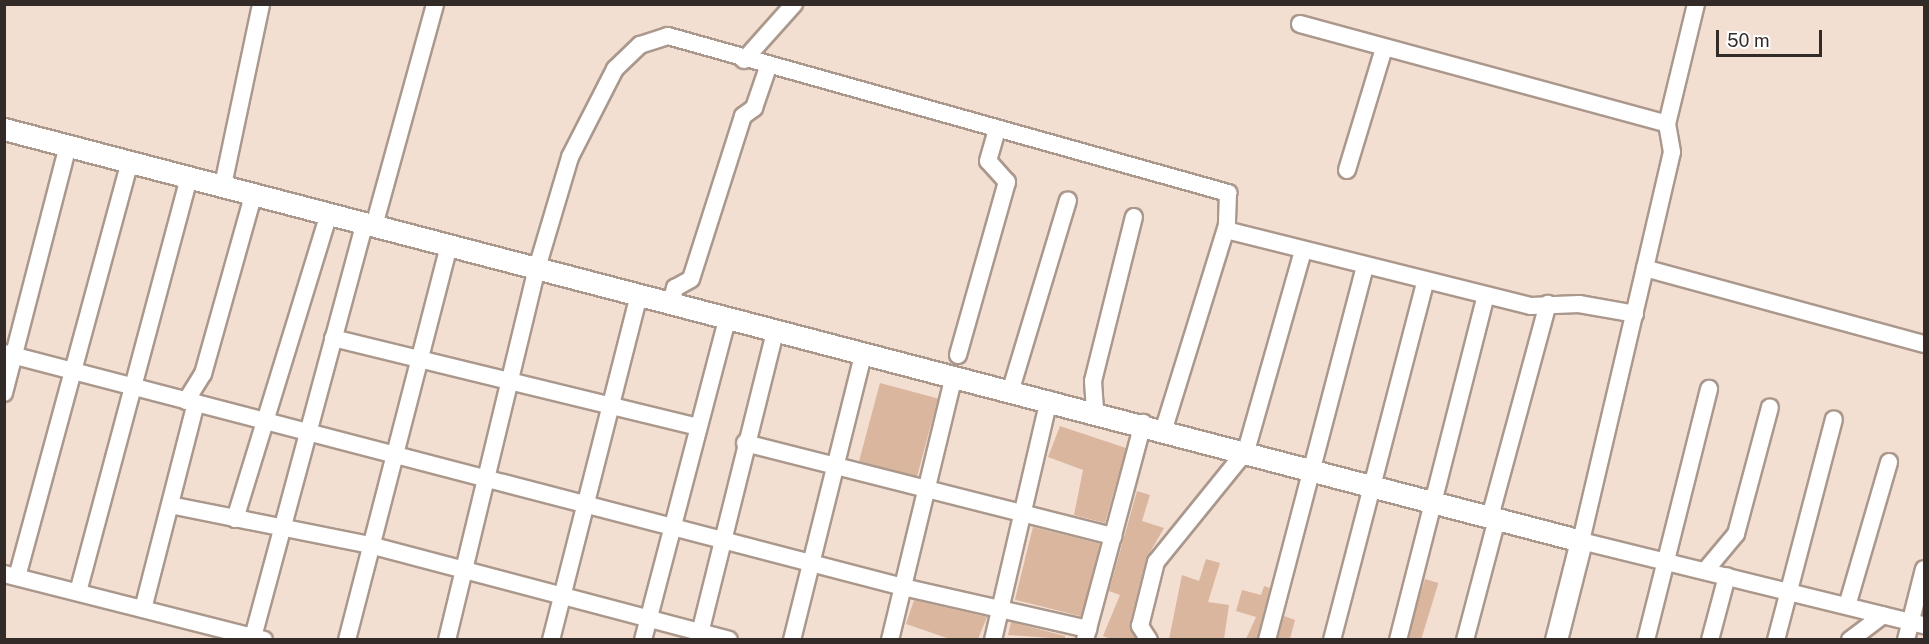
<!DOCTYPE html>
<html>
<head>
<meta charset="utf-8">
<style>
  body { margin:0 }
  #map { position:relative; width:1929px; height:644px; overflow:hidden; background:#f3ded2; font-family:"Public Sans",sans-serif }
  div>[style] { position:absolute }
  .building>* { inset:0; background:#dbb69e; transform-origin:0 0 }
  .roads { filter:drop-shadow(2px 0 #ab988c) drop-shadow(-2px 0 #ab988c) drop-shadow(0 2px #ab988c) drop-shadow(0 -2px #ab988c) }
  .minor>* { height:16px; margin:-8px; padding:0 8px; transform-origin:8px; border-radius:8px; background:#fff }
  .tertiary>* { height:21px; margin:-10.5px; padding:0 10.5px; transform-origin:10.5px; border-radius:10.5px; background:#fff }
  span { translate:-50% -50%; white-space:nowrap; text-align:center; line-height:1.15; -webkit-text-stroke:4.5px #fff; paint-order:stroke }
  .frame { position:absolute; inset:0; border:6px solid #332b27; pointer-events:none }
  .scale { position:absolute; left:1716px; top:30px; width:106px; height:27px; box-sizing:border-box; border:3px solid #332b27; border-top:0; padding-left:8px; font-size:18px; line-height:21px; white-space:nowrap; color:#332b27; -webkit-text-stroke:4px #fff; paint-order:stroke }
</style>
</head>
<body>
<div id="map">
  <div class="building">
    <i style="left:880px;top:383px;width:60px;height:81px;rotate:15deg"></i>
    <i style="clip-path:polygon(1060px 426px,1126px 448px,1105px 523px,1074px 515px,1083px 470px,1048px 457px)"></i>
    <i style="clip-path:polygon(1137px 491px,1150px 495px,1142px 521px,1164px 528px,1146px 559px,1130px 623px,1136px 639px,1111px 639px,1103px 636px,1120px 595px,1109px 591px)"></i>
    <i style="left:1033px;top:527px;width:69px;height:75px;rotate:14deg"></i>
    <i style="clip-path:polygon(1206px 559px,1220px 563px,1208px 602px,1229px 605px,1224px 639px,1169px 639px,1182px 575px,1199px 581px)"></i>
    <i style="left:1425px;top:579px;width:14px;height:62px;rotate:17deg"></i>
    <i style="clip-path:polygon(1264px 586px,1270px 588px,1257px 639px,1246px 639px,1256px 617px,1236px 611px,1242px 590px,1261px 595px)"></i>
    <i style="clip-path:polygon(914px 600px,987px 617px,978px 639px,950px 639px,906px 624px)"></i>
    <i style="clip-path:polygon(1284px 616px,1295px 620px,1290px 639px,1278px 639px)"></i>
    <i style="clip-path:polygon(1011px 622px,1065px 636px,1065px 639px,1008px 635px)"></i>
  </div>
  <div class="roads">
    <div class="minor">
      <i style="left:1300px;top:24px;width:380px;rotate:15.2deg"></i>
      <i style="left:744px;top:60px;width:75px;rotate:-48.2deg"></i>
      <i style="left:1347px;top:170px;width:127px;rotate:-73.1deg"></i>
      <i style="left:223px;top:185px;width:185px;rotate:-78.1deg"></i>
      <i style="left:374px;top:226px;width:230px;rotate:-74.6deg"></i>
      <i style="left:1226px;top:230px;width:314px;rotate:14deg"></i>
      <i style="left:1531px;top:306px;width:48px;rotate:-2.4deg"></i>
      <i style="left:1579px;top:304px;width:57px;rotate:10.1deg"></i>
      <i style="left:1645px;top:268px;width:119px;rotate:-76.9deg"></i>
      <i style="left:1672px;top:152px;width:28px;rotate:-100deg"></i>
      <i style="left:1667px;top:124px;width:123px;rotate:-76.4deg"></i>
      <i style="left:671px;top:302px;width:15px;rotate:-74deg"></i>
      <i style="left:675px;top:288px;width:18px;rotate:-29deg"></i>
      <i style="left:691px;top:279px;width:171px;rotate:-72.3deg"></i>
      <i style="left:743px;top:116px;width:14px;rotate:-36deg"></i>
      <i style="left:754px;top:108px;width:43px;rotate:-71.1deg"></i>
      <i style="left:333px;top:338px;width:376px;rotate:13.7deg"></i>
      <i style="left:1924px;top:344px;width:289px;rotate:-164.8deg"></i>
      <i style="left:1645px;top:268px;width:280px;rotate:103.2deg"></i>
      <i style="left:1581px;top:541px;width:353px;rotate:13.8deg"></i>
      <i style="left:4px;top:353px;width:929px;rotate:14.59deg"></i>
      <i style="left:903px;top:587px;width:190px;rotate:12.8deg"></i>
      <i style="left:958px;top:355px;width:180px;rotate:-74.2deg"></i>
      <i style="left:1007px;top:182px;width:28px;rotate:-132deg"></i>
      <i style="left:988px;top:161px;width:32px;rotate:-74deg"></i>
      <i style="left:1011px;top:389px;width:197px;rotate:-73.2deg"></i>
      <i style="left:4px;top:393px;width:255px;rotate:-75.5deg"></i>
      <i style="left:186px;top:401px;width:32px;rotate:-58deg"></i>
      <i style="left:203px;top:374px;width:188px;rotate:-74.3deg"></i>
      <i style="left:1095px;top:410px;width:29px;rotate:-94deg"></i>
      <i style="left:1093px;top:381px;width:169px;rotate:-76deg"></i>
      <i style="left:745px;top:443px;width:380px;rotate:14.2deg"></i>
      <i style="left:170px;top:505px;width:204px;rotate:11.3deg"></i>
      <i style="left:370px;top:545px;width:371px;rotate:14.8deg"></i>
      <i style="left:1490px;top:517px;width:221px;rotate:-74.8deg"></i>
      <i style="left:235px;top:519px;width:319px;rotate:-72.9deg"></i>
      <i style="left:1705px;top:571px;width:48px;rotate:-50deg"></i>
      <i style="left:1736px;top:534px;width:131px;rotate:-75deg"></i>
      <i style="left:4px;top:574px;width:268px;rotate:14.2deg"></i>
      <i style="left:17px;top:577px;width:430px;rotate:-74.8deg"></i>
      <i style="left:78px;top:592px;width:430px;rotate:-75deg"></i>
      <i style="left:1847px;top:606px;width:150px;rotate:-73.7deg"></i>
      <i style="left:143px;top:609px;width:213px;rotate:-75.6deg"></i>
      <i style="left:700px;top:633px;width:313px;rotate:-76deg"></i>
      <i style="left:253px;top:637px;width:429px;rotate:-74.9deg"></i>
      <i style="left:347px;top:640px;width:408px;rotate:-75.5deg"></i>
      <i style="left:447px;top:640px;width:383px;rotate:-76.4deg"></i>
      <i style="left:537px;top:268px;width:116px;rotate:-73.4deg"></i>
      <i style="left:570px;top:157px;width:99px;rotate:-62.9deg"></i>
      <i style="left:615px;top:69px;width:35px;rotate:-44deg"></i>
      <i style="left:640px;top:45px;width:29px;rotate:-18deg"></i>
      <i style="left:668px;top:36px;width:582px;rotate:15.66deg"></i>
      <i style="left:1228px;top:193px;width:32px;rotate:92deg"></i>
      <i style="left:1227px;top:225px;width:214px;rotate:107.2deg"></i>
      <i style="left:551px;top:640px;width:357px;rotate:-75.7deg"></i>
      <i style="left:643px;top:640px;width:334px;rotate:-75.3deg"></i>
      <i style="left:792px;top:640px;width:297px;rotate:-76deg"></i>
      <i style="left:890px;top:640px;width:272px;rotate:-76.4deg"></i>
      <i style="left:993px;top:640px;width:247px;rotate:-76.9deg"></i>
      <i style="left:1085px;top:640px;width:225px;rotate:-75deg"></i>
      <i style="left:1149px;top:640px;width:17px;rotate:-123deg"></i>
      <i style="left:1140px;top:626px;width:66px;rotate:-76deg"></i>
      <i style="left:1156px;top:562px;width:143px;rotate:-51deg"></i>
      <i style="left:1246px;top:451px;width:208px;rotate:-74.1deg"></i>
      <i style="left:1267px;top:640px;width:386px;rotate:-75.3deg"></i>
      <i style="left:1332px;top:640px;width:370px;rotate:-75.4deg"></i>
      <i style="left:1398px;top:640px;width:355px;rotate:-75.7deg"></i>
      <i style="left:1465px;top:640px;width:125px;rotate:-75.2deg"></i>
      <i style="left:1646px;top:640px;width:259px;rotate:-75.9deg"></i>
      <i style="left:1710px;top:640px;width:66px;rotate:-75.1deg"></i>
      <i style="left:1776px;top:640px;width:228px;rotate:-75.3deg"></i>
      <i style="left:1850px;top:640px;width:41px;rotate:-37.1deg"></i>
      <i style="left:1906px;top:640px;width:73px;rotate:-75.8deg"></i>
    </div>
    <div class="tertiary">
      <i style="left:4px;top:129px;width:1630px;rotate:14.64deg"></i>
      <i style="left:1581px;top:541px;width:102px;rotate:104.2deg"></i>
    </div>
  </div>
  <div class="frame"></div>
  <div class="scale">50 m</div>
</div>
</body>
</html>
